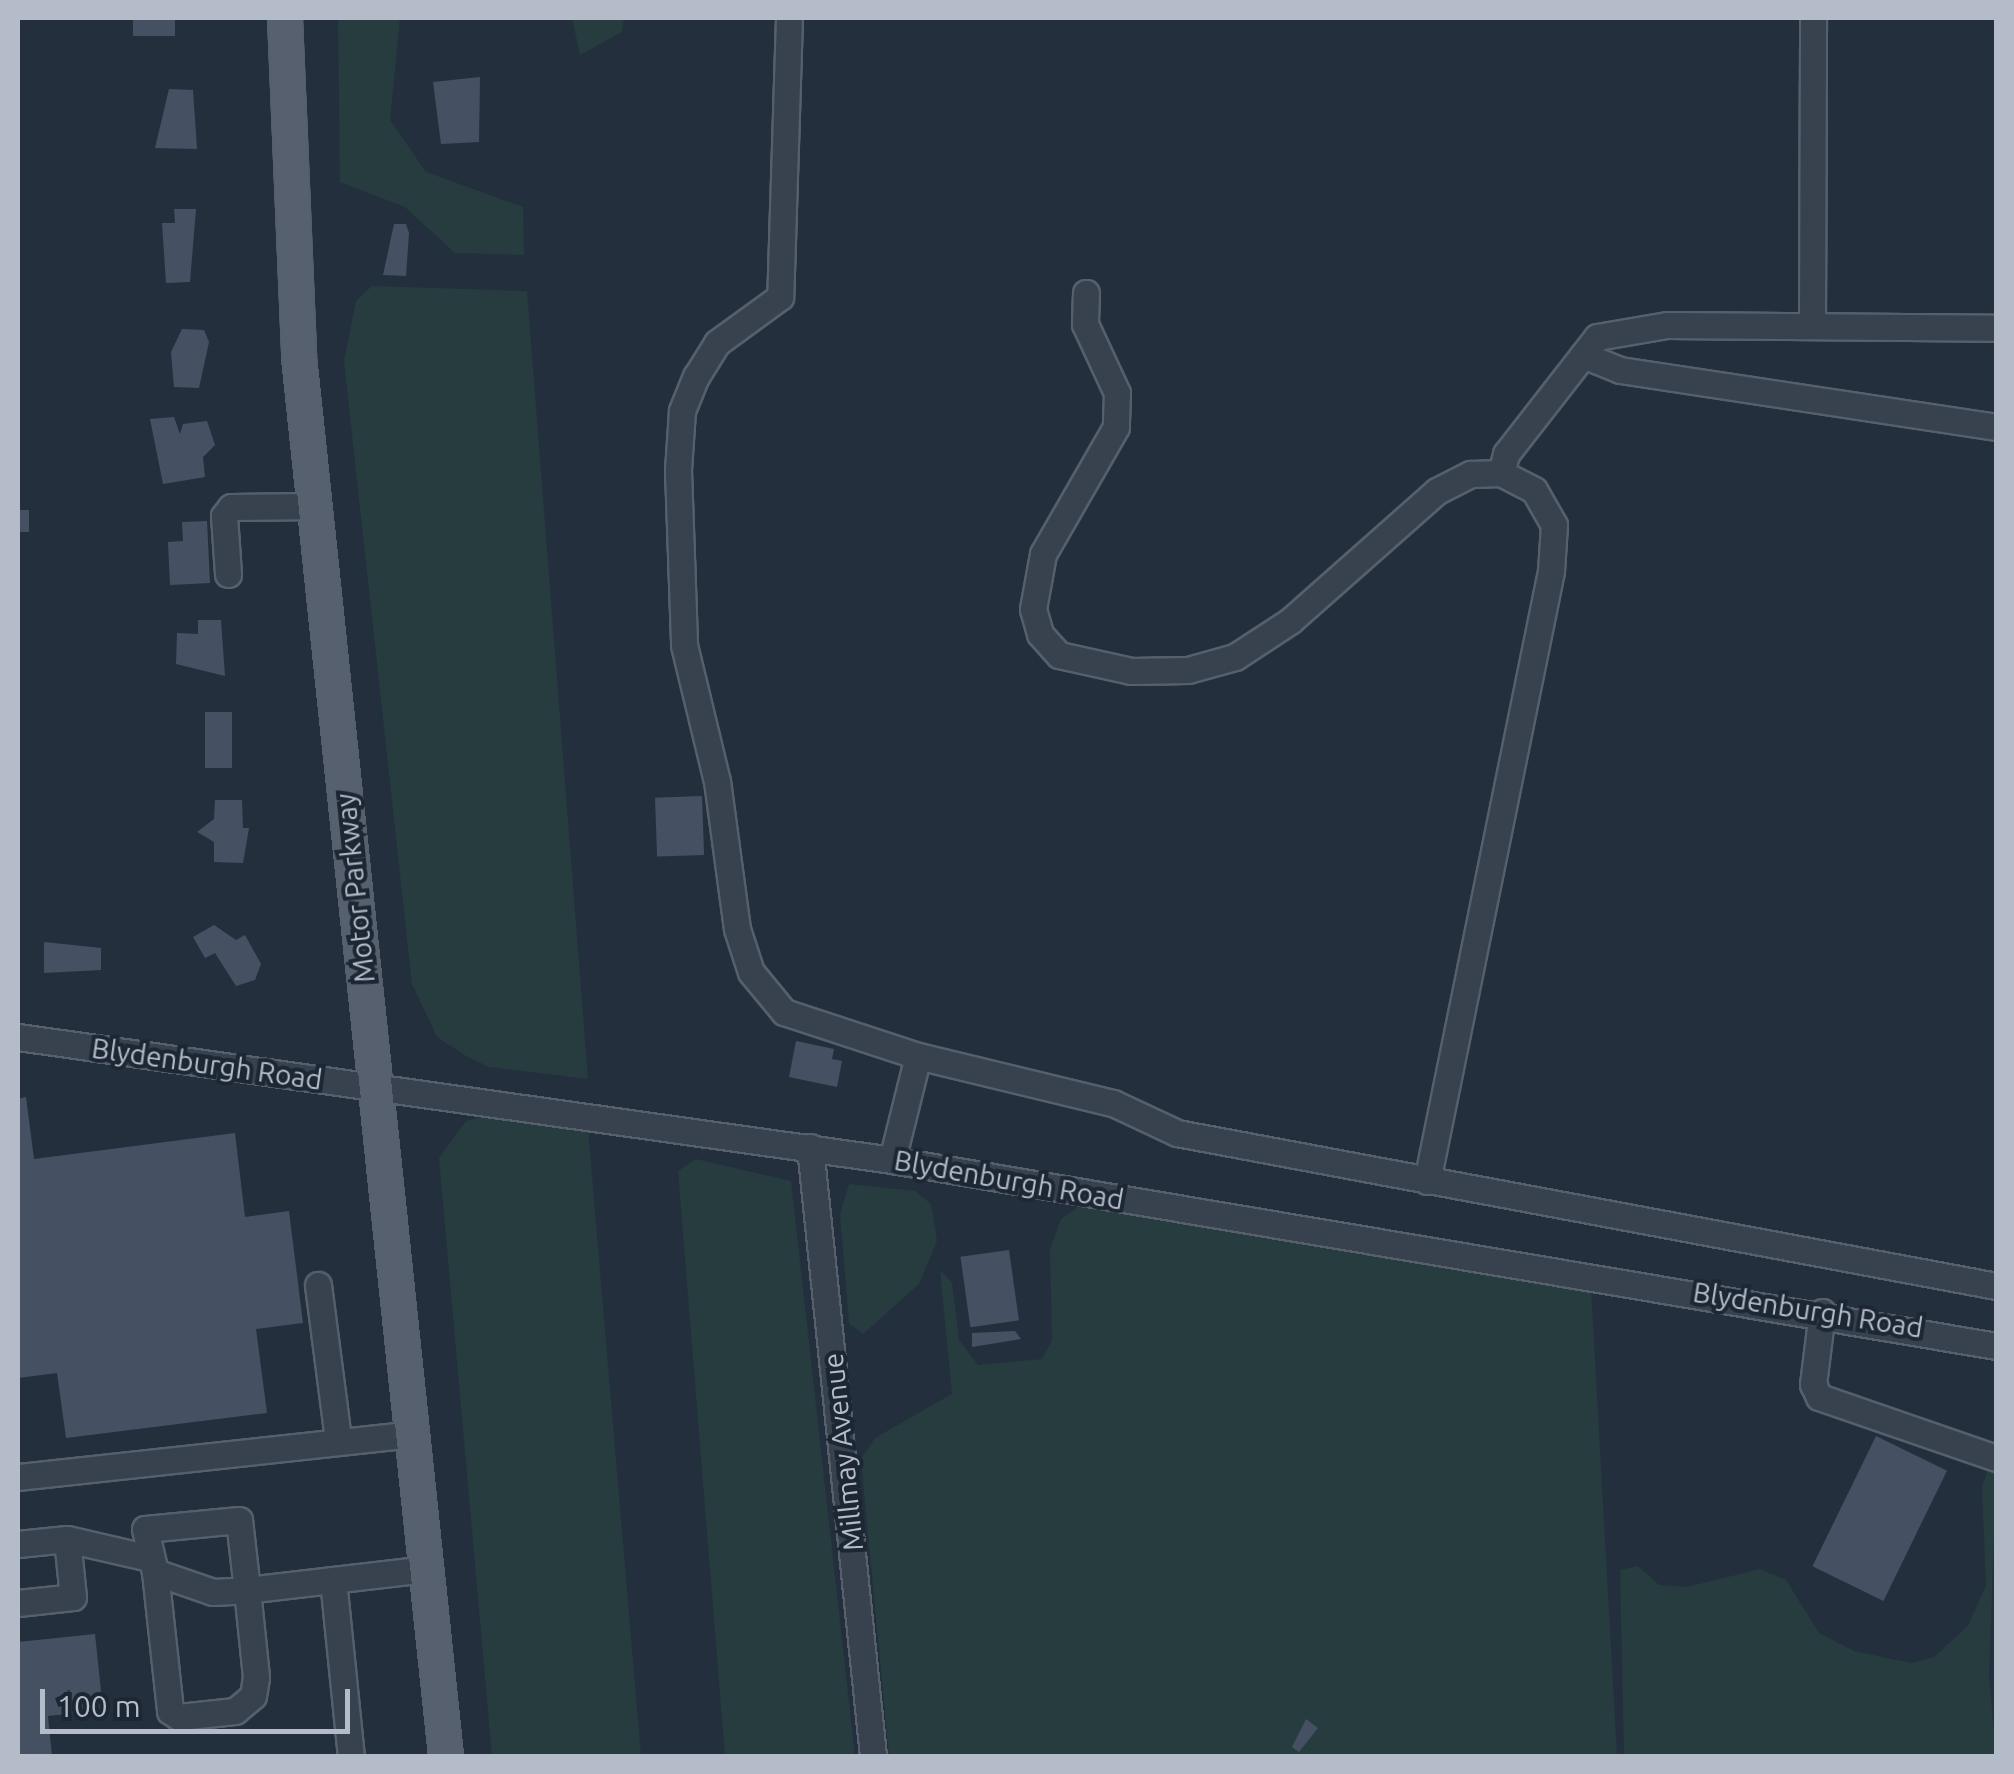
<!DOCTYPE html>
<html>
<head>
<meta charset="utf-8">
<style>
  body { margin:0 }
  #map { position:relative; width:2014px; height:1774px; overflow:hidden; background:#242f3e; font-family:Ubuntu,sans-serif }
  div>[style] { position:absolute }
  .green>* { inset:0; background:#263c3f }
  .building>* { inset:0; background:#455162; transform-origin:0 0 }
  .roads { filter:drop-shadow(2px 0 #565f6c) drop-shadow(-2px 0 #565f6c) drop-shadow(0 2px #565f6c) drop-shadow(0 -2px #565f6c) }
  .minor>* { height:25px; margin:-12.5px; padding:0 12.5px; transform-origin:12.5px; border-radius:12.5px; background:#38414e }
  .major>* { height:32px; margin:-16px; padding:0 16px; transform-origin:16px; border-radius:16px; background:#56606e }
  span { translate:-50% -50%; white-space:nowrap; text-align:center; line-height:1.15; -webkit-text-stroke:8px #1d2633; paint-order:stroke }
  .street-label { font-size:28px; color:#b4bcc9 }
  .frame { position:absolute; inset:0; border:20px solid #b4bcc9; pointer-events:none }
  .scale { position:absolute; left:40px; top:1689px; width:310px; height:45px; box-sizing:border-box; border:5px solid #b4bcc9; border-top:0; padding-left:12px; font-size:30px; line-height:35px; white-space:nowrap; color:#b4bcc9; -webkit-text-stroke:8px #1d2633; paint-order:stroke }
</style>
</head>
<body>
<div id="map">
  <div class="green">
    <i style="clip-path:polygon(338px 18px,400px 18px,390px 120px,426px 172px,523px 207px,524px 255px,455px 253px,405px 207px,340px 182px)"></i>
    <i style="clip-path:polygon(572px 18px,624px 18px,622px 32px,580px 55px)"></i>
    <i style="clip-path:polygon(372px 286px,527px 291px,588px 1079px,489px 1067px,466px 1056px,437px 1037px,412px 984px,344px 361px,356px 301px)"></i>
    <i style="clip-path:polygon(482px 1117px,588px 1129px,641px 1756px,492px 1756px,439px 1158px,466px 1121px)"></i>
    <i style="clip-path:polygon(696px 1159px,791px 1181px,855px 1756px,725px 1756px,678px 1171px)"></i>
    <i style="clip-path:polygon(849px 1184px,915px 1191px,931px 1204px,937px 1241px,919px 1284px,863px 1334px,849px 1323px,840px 1214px)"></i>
    <i style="clip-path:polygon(1091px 1198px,1591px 1288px,1617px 1756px,889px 1756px,861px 1459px,875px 1438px,952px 1394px,940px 1270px,952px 1282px,959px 1340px,978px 1365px,1042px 1359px,1052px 1341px,1050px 1249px,1061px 1219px)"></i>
    <i style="clip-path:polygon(1989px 1467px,1996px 1475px,1989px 1677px,1996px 1756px,1624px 1756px,1620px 1570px,1638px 1566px,1659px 1585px,1687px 1587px,1760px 1569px,1786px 1580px,1819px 1633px,1854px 1651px,1911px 1663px,1934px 1657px,1968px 1626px,1986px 1585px,1982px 1487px)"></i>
  </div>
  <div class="building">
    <i style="left:133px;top:18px;width:42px;height:18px"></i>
    <i style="clip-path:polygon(480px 77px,479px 142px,441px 144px,433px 82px)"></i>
    <i style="clip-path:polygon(169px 89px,193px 90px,197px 149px,155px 148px)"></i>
    <i style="clip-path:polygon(174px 209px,196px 209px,190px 282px,166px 283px,162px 223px,175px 223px)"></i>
    <i style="clip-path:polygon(394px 224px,406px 224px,409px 233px,406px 276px,383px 275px)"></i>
    <i style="clip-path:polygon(182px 329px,204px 330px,209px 342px,199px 388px,174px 387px,171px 352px)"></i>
    <i style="clip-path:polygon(174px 417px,180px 434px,183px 424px,207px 421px,215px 445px,203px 457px,205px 477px,163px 484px,150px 419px)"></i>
    <i style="left:18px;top:510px;width:11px;height:22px"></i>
    <i style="clip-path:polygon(207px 521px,210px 583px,170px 585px,168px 542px,183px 541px,182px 522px)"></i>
    <i style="clip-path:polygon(198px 620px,221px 620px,225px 676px,176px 664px,177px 633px,198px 634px)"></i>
    <i style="left:205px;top:712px;width:27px;height:56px"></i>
    <i style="left:702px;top:796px;width:59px;height:47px;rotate:88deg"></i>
    <i style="clip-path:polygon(215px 800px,242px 800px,243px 828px,249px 828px,243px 863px,214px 862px,214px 842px,197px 832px,214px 819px)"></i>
    <i style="clip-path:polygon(214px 925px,236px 940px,245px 935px,261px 964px,255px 980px,236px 986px,215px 953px,205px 958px,193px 937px)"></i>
    <i style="clip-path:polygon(44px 942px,101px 948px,101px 970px,44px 973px)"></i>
    <i style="clip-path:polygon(796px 1041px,834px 1049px,832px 1059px,842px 1061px,837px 1087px,789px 1077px)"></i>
    <i style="clip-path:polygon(26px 1097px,34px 1159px,235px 1133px,245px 1217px,289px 1211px,303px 1323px,256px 1329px,267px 1413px,66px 1438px,57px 1373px,18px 1378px,18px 1099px)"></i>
    <i style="left:1009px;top:1250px;width:71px;height:49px;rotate:82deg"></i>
    <i style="clip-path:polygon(972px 1333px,1015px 1331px,1021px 1339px,972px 1347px)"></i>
    <i style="left:1876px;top:1436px;width:79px;height:145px;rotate:26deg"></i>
    <i style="clip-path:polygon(95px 1634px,103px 1710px,48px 1716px,52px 1756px,18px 1756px,18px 1642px)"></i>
    <i style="clip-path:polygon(1306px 1719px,1318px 1728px,1299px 1752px,1292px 1747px)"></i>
  </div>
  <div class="roads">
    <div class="minor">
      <i style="left:789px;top:18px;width:279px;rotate:91.8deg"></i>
      <i style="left:780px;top:297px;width:78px;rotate:143.9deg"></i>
      <i style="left:717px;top:343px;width:39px;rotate:122deg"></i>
      <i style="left:696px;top:376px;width:38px;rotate:112deg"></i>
      <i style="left:682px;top:411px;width:59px;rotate:93.9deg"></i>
      <i style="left:678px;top:470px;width:175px;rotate:88deg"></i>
      <i style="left:684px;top:645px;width:140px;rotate:76.4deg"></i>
      <i style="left:717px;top:781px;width:149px;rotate:82.3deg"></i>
      <i style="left:737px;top:929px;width:45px;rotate:72deg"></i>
      <i style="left:751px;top:972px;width:52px;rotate:50.5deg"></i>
      <i style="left:784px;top:1012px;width:141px;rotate:18.2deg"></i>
      <i style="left:918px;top:1056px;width:201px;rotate:13.6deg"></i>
      <i style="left:1113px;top:1103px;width:71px;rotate:25.1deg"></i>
      <i style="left:1177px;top:1133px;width:833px;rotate:10.58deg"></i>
      <i style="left:1086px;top:293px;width:31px;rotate:92deg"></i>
      <i style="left:1085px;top:324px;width:76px;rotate:65.1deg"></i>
      <i style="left:1117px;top:393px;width:34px;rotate:92deg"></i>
      <i style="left:1116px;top:427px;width:146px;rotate:119.9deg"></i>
      <i style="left:1043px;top:554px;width:56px;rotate:100.3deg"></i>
      <i style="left:1033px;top:609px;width:26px;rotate:74deg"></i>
      <i style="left:1040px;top:634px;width:28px;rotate:48deg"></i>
      <i style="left:1059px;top:655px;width:74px;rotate:12.5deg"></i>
      <i style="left:1131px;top:671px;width:57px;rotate:-1deg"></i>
      <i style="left:1188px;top:670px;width:49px;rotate:-15.5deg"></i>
      <i style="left:1235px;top:657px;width:66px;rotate:-33.2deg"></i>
      <i style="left:1290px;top:621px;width:196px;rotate:-41.5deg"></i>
      <i style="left:1437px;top:491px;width:38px;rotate:-27deg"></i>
      <i style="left:1471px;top:474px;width:30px;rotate:-2deg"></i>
      <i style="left:1501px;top:473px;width:20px;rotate:-75deg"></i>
      <i style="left:1506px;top:454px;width:148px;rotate:-52.1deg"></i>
      <i style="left:1597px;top:337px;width:71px;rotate:-9.7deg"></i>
      <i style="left:1667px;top:325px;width:329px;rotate:0.5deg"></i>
      <i style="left:1812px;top:326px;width:308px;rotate:-89.8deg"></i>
      <i style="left:1583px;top:355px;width:40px;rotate:22deg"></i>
      <i style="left:1620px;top:370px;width:380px;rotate:8.6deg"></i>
      <i style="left:228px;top:574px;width:58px;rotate:-93.9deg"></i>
      <i style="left:224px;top:516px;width:11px;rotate:-52deg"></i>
      <i style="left:231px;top:507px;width:84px;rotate:-0.7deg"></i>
      <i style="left:18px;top:1037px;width:883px;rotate:8.01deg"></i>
      <i style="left:892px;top:1160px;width:1120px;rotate:9.56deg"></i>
      <i style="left:810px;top:1147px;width:612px;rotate:84.09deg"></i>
      <i style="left:892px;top:1160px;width:107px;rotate:-76deg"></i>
      <i style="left:1427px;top:1181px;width:622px;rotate:-78.51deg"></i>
      <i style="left:1551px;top:571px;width:46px;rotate:-86.3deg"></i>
      <i style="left:1554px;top:525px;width:40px;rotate:-119.7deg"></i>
      <i style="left:1534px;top:490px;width:37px;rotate:-153deg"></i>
      <i style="left:318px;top:1285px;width:156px;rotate:82.6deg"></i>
      <i style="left:1822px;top:1312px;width:73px;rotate:97.1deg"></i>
      <i style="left:1813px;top:1384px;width:14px;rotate:65deg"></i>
      <i style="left:1819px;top:1397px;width:187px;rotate:19deg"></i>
      <i style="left:18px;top:1477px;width:396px;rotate:-6.2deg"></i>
      <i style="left:18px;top:1544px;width:49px;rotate:-5.8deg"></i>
      <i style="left:67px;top:1539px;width:84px;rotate:13deg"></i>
      <i style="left:155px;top:1572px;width:140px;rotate:83.8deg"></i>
      <i style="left:170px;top:1711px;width:11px;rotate:34deg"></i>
      <i style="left:179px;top:1717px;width:56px;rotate:-6.1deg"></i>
      <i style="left:235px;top:1711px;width:23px;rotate:-40deg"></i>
      <i style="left:253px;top:1696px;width:19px;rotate:-81deg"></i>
      <i style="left:256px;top:1677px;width:87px;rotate:-95.9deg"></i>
      <i style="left:247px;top:1590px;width:70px;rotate:-96.5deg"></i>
      <i style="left:239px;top:1520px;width:94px;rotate:174.5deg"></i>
      <i style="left:145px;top:1529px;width:44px;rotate:76.9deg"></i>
      <i style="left:155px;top:1572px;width:61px;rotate:19deg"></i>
      <i style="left:213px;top:1592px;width:34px;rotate:-3deg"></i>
      <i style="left:247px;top:1590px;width:180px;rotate:-6.7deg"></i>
      <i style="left:333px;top:1580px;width:177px;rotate:84.2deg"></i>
      <i style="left:18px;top:1603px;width:55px;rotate:-6.2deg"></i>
      <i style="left:73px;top:1597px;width:58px;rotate:-95.9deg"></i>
    </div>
    <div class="major">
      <i style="left:285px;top:18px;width:339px;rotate:87.6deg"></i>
      <i style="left:299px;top:357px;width:1407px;rotate:84deg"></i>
    </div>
  </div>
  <div class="street-label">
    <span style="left:355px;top:888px;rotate:-96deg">Motor Parkway</span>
    <span style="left:207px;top:1064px;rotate:8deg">Blydenburgh Road</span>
    <span style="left:1009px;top:1180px;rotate:10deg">Blydenburgh Road</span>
    <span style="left:1808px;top:1310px;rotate:9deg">Blydenburgh Road</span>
    <span style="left:843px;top:1452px;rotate:-96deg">Millmay Avenue</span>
  </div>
  <div class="frame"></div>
  <div class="scale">100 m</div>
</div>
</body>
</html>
